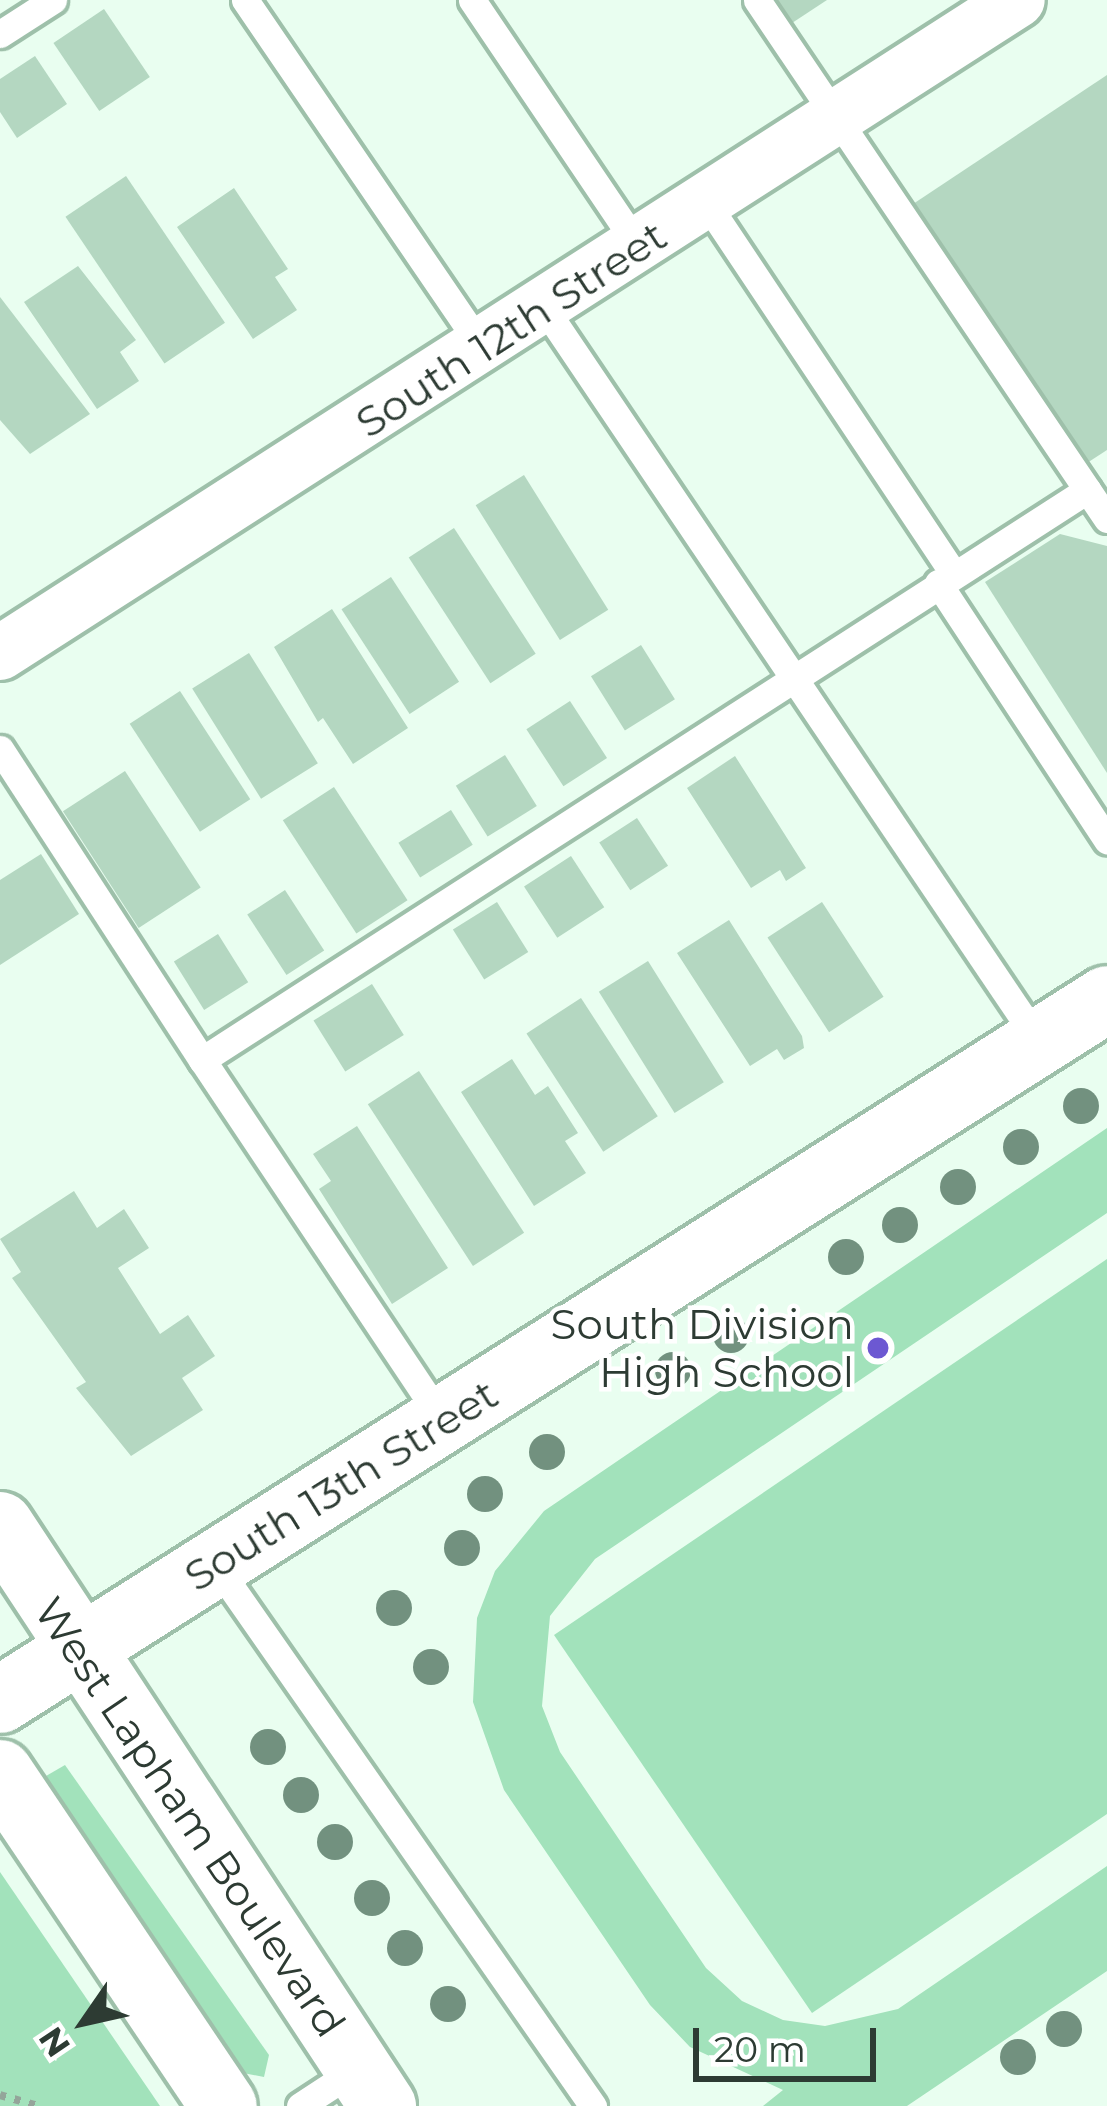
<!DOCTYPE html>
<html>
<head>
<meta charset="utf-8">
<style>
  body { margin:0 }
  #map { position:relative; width:1107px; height:2106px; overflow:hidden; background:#e9fef0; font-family:Montserrat,sans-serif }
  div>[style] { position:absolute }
  .green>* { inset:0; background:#a2e2bb }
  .building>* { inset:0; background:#b4d7c1; transform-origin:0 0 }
  .path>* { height:8px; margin-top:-4px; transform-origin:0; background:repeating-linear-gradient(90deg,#94a59a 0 6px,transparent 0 15px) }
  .roads { filter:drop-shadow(3px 0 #9ec0aa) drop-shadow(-3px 0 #9ec0aa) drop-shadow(0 3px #9ec0aa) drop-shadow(0 -3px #9ec0aa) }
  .service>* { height:27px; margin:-13.5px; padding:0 13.5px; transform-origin:13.5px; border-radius:13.5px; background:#fff }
  .minor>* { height:54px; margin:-27px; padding:0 27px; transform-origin:27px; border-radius:27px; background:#fff }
  .tertiary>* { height:66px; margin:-33px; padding:0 33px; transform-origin:33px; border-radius:33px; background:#fff }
  .trees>* { width:36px; height:36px; margin:-18px; border-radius:50%; background:#72917f }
  .dots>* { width:33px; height:33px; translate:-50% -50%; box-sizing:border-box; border:6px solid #fff; border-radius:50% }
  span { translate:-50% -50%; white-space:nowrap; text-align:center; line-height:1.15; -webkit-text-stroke:9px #fff; paint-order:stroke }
  .street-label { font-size:42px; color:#2d3b33 }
  .poi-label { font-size:42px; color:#2d3b33 }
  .right { translate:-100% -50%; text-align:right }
  .north { position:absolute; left:24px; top:1962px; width:120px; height:120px; -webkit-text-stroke:9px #fff; paint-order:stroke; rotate:236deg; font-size:33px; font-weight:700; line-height:48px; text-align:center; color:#2d3b33 }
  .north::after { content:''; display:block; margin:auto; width:42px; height:54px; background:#2d3b33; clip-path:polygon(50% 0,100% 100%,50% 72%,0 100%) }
  .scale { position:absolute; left:693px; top:2028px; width:183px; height:54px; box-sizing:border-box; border:6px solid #2d3b33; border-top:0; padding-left:15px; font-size:36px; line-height:42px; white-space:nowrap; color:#2d3b33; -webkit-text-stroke:9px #fff; paint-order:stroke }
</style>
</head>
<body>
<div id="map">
  <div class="green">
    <i style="clip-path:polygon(1107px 1128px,1107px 1213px,595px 1559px,550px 1616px,542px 1706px,560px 1752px,706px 1968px,742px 2001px,783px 2020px,825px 2026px,898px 2009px,1107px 1866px,1107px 1971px,907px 2106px,763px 2106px,783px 2090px,690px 2047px,650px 2005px,504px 1790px,473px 1702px,477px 1618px,495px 1571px,544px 1511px)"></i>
    <i style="clip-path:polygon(1107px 1259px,1107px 1814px,812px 2013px,554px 1635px)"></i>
    <i style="clip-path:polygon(65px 1765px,269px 2055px,264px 2077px,243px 2073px,58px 1805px,46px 1776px)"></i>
    <i style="clip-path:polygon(0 1872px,160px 2106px,0 2106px)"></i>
  </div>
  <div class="building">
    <i style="clip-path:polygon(772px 0,827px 0,789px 25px)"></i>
    <i style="left:104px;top:9px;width:82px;height:61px;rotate:56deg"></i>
    <i style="clip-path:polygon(35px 56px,67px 104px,17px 138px,0 112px,0 79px)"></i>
    <i style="clip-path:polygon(1107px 75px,1107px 450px,1087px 463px,913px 204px)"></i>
    <i style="left:126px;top:176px;width:177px;height:73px;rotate:56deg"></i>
    <i style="clip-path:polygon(234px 188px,288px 269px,275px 277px,297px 310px,253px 339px,177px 227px)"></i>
    <i style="clip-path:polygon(78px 266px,136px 340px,120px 352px,139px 381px,97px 409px,24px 302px)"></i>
    <i style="clip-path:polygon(0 297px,90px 414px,30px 454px,0 420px)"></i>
    <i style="left:524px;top:475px;width:159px;height:57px;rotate:58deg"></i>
    <i style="left:454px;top:528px;width:150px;height:54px;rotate:57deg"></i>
    <i style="clip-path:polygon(1060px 534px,1107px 546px,1107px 773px,985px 582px)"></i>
    <i style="left:391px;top:577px;width:125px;height:59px;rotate:57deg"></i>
    <i style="clip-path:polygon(332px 609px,408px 728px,353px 764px,323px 718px,318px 722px,274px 647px)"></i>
    <i style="left:641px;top:645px;width:64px;height:59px;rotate:58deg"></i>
    <i style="left:249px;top:653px;width:130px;height:67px;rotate:58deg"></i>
    <i style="left:180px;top:691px;width:129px;height:60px;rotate:57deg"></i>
    <i style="left:570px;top:701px;width:68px;height:52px;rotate:57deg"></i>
    <i style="left:505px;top:755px;width:60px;height:58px;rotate:58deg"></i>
    <i style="clip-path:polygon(735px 756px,806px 868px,786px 881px,780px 870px,751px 888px,687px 788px)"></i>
    <i style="left:125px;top:771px;width:139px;height:74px;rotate:57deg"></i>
    <i style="left:334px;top:787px;width:135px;height:61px;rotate:57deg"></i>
    <i style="left:451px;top:810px;width:41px;height:62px;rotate:58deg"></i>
    <i style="left:637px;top:818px;width:57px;height:45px;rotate:57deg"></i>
    <i style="clip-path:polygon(41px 854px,79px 914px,0 965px,0 880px)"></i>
    <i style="left:571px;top:856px;width:61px;height:56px;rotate:57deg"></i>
    <i style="left:285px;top:890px;width:72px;height:45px;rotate:57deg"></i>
    <i style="left:497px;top:902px;width:59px;height:52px;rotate:58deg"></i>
    <i style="left:822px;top:902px;width:113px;height:65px;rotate:57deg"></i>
    <i style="clip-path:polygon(729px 920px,802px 1036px,804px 1048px,784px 1060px,777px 1049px,750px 1066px,677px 953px)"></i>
    <i style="left:218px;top:934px;width:57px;height:52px;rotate:58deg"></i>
    <i style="left:648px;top:961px;width:143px;height:58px;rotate:58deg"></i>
    <i style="left:372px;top:984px;width:60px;height:69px;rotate:58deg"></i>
    <i style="left:581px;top:998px;width:141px;height:65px;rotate:57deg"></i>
    <i style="clip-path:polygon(512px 1059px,535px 1095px,548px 1086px,578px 1133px,565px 1141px,586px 1173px,534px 1206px,461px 1092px)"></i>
    <i style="left:419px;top:1071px;width:193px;height:61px;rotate:57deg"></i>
    <i style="clip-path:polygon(357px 1126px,448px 1268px,392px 1304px,319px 1189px,331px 1181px,313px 1154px)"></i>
    <i style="clip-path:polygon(74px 1191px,97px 1228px,124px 1209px,149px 1248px,118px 1268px,160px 1334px,188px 1315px,215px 1356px,182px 1378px,203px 1410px,131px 1456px,76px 1388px,86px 1382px,12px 1278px,21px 1272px,0 1239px)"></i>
  </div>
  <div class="path">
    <i style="left:0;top:2095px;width:40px;rotate:16deg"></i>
  </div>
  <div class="roads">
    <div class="service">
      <i style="left:245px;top:0;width:421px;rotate:55.7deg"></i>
      <i style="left:472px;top:0;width:299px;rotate:56deg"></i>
      <i style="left:757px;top:0;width:626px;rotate:56.01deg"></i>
      <i style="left:0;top:34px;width:63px;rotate:-32.7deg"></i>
      <i style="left:707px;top:204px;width:445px;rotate:56.3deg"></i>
      <i style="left:545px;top:309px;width:884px;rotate:56.02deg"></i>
      <i style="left:938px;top:583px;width:308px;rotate:56.7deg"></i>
      <i style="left:0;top:749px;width:371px;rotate:57deg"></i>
      <i style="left:443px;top:1421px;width:434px;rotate:-123.7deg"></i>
      <i style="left:202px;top:1060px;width:1053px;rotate:-32.78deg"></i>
      <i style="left:215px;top:1564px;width:661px;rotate:55.11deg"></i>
      <i style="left:300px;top:2106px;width:69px;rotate:-33.2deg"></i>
    </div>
    <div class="minor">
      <i style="left:0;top:653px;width:1209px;rotate:-32.68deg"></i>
    </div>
    <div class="tertiary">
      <i style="left:0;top:1525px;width:696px;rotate:56.61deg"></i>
      <i style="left:0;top:1700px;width:1310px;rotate:-32.34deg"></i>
      <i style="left:0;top:1773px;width:401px;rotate:56.1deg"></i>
    </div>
  </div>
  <div class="trees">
    <i style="left:1081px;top:1106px"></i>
    <i style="left:1021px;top:1147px"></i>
    <i style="left:958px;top:1187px"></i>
    <i style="left:900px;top:1225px"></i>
    <i style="left:846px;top:1257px"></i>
    <i style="left:731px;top:1335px"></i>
    <i style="left:673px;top:1370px"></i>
    <i style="left:547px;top:1452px"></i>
    <i style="left:485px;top:1494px"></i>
    <i style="left:462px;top:1548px"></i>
    <i style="left:394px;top:1608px"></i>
    <i style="left:431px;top:1667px"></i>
    <i style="left:268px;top:1747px"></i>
    <i style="left:301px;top:1795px"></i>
    <i style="left:335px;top:1842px"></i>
    <i style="left:372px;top:1898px"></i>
    <i style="left:405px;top:1948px"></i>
    <i style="left:448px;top:2004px"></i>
    <i style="left:1064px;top:2029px"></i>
    <i style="left:1018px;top:2057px"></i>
  </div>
  <div class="dots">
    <i style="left:878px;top:1348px;background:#6c58d2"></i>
  </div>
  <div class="street-label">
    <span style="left:511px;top:329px;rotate:-33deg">South 12th Street</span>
    <span style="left:341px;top:1485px;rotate:-32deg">South 13th Street</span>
    <span style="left:190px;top:1817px;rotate:56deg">West Lapham Boulevard</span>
  </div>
  <div class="poi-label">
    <span class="right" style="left:854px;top:1348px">South Division<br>High School</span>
  </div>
  <div class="north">N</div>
  <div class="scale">20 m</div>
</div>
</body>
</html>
